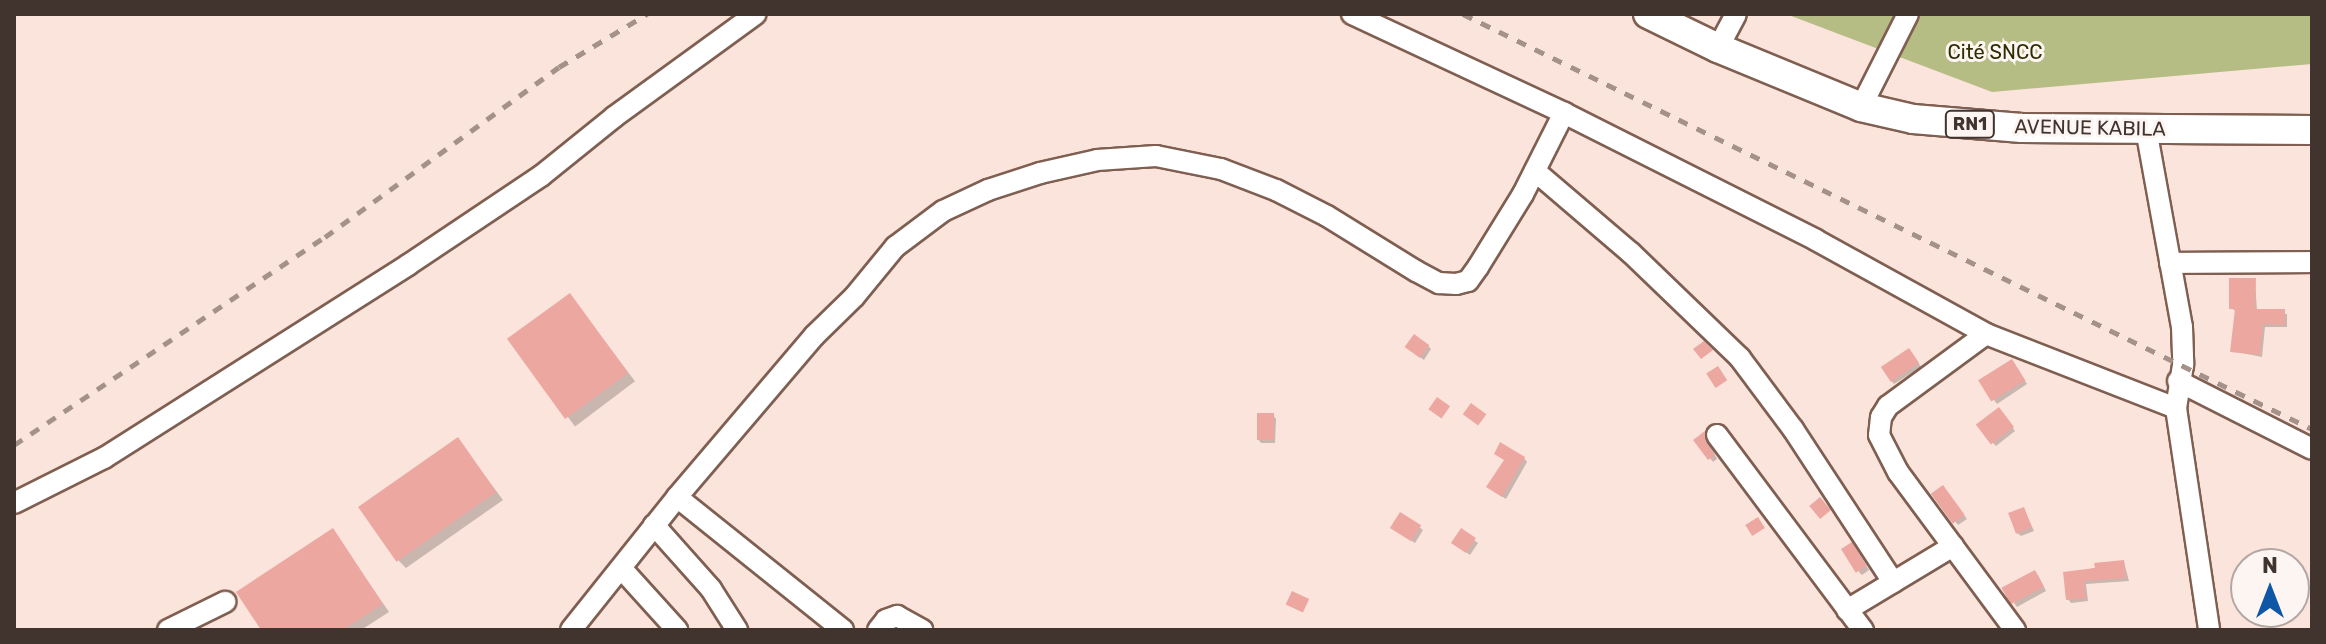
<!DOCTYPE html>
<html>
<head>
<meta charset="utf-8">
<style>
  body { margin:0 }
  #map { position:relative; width:2326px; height:644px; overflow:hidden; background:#fbe4db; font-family:Rubik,sans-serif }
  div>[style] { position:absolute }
  .green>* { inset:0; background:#b5bc84 }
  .shadow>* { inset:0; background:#0003; transform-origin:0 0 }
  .building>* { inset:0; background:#eca7a1; transform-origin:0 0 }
  .roads { filter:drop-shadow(2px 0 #7f5f51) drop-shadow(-2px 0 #7f5f51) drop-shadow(0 2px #7f5f51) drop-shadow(0 -2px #7f5f51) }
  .minor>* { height:20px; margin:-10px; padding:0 10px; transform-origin:10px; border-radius:10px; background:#fff }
  .highway>* { height:28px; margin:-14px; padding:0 14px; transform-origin:14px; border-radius:14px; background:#fff }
  .rail>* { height:5px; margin-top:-2.5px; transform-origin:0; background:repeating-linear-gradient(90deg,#a49189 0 10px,transparent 0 20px) }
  span { translate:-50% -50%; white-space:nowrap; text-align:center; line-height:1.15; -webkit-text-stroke:6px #fdf5f2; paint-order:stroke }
  .shield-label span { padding:2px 6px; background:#fdf5f2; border:2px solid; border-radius:6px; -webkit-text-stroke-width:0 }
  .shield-label { font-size:18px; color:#41332d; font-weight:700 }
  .park-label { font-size:20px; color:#2b2e00 }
  .street-label { font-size:20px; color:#41332d }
  .frame { position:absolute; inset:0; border:16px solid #41332d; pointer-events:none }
  .north { position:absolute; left:2230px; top:548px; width:80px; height:80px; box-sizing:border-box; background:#fdf5f2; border:2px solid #b2a7a3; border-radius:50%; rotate:0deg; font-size:22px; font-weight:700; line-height:32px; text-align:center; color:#41332d }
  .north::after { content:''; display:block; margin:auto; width:28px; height:36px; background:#0e56a6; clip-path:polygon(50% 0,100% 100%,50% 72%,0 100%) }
</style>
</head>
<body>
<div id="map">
  <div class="green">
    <i style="clip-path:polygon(1786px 14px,2312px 14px,2312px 64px,1992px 92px)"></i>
  </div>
  <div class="shadow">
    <i style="clip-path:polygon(2255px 280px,2257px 311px,2287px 314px,2287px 327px,2265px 327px,2262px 357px,2232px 351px,2237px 312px,2231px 308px)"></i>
    <i style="left:570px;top:295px;width:108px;height:75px;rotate:53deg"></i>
    <i style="clip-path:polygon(1428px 346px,1431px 349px,1424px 360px,1410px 350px)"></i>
    <i style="clip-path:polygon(1912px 353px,1921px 367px,1894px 384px,1891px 380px)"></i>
    <i style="clip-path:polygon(2015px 365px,2027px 384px,1997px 404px,1994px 400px)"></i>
    <i style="clip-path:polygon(2002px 413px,2015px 431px,1996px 446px,1992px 442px)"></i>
    <i style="clip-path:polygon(1273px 415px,1276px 419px,1275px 443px,1261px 443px,1258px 439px)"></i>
    <i style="clip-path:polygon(1705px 434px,1717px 459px,1713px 462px,1696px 440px)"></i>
    <i style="clip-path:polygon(458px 440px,503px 500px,406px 568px,398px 560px)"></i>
    <i style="clip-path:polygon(1524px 458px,1527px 462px,1506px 499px,1492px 490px)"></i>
    <i style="clip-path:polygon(1946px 491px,1967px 519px,1958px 525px,1934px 494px)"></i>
    <i style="clip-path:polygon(2024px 509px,2034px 531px,2021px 536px,2017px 533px)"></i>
    <i style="clip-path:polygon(1419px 527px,1423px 530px,1415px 543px,1396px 531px)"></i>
    <i style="clip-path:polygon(333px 531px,389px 612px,361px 630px,263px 630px)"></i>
    <i style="clip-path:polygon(1474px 540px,1478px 543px,1470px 555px,1457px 546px)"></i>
    <i style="clip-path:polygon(1855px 548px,1869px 570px,1862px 575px,1859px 572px)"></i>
    <i style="clip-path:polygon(2124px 562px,2129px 581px,2086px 584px,2088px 601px,2071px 603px,2068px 599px,2065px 574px)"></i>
    <i style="clip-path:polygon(2038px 575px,2046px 591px,2017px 607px,2014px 603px)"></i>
  </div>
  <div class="building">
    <i style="clip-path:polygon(2229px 278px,2256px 278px,2255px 309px,2285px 309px,2285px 325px,2263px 324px,2260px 355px,2230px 352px,2235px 309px,2229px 309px)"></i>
    <i style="left:570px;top:293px;width:99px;height:78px;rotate:54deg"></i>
    <i style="left:1414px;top:334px;width:19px;height:16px;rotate:36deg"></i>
    <i style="clip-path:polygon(1704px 341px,1713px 350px,1701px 359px,1693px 349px)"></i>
    <i style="left:1909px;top:348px;width:18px;height:34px;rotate:56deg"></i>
    <i style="left:2012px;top:359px;width:25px;height:40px;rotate:58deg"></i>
    <i style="left:1718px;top:366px;width:17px;height:14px;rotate:57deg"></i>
    <i style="left:1437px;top:397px;width:16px;height:15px;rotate:35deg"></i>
    <i style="left:1471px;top:403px;width:19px;height:14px;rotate:36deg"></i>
    <i style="left:1999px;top:407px;width:25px;height:29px;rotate:53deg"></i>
    <i style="left:1257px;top:413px;width:17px;height:27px"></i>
    <i style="clip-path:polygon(1705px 431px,1706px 442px,1715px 455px,1708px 460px,1693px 440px)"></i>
    <i style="left:458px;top:437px;width:67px;height:122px;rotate:55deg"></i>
    <i style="clip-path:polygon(1500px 442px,1525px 457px,1502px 497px,1486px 487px,1504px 460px,1494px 454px)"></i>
    <i style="left:1943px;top:485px;width:37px;height:15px;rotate:54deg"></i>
    <i style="left:1820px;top:497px;width:17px;height:14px;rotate:50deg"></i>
    <i style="left:2024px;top:507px;width:22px;height:17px;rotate:69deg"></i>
    <i style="left:1400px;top:512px;width:25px;height:19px;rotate:32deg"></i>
    <i style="left:1758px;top:517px;width:13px;height:15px;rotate:58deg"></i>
    <i style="clip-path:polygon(333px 528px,383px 604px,343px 630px,261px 630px,236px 592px)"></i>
    <i style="left:1461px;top:528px;width:18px;height:18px;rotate:34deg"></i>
    <i style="left:1852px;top:542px;width:28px;height:13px;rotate:58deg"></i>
    <i style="clip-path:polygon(2124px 560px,2126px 578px,2084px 581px,2086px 598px,2066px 600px,2063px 572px,2095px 568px,2094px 563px)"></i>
    <i style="left:2035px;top:570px;width:19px;height:38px;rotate:62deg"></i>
    <i style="left:1292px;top:591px;width:19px;height:15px;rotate:25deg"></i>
  </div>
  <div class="roads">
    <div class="minor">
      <i style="left:1352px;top:14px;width:234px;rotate:25deg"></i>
      <i style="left:1564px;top:113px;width:282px;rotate:26.7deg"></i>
      <i style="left:1816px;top:240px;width:194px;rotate:28.9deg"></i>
      <i style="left:1986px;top:334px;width:204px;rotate:21.3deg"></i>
      <i style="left:1718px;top:48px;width:38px;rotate:-62deg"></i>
      <i style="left:1861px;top:107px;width:104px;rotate:-63.2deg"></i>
      <i style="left:2146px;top:129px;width:201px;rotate:79.7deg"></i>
      <i style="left:2182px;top:327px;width:38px;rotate:88deg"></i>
      <i style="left:2183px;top:365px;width:44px;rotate:99.2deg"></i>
      <i style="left:2176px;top:408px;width:224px;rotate:81.5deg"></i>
      <i style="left:1535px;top:171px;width:126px;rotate:40.5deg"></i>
      <i style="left:1631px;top:253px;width:151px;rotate:43.9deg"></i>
      <i style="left:1740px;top:358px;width:89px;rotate:53.3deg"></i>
      <i style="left:1793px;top:429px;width:183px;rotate:56.8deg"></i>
      <i style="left:2170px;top:263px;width:142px;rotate:-0.4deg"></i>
      <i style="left:1986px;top:334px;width:122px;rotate:143.7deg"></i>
      <i style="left:1888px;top:406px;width:13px;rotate:122deg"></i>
      <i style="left:1881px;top:417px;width:18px;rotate:96deg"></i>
      <i style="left:1879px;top:435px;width:42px;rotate:62.8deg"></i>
      <i style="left:1898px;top:472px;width:197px;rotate:53.5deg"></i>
      <i style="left:2178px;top:381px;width:150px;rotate:26.9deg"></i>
      <i style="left:1717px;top:435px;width:244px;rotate:53.2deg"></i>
      <i style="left:677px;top:497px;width:213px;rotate:38.7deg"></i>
      <i style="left:14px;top:503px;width:101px;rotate:-26.6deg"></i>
      <i style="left:104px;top:458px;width:360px;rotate:-32.4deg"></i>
      <i style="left:408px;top:265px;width:160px;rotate:-33.8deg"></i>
      <i style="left:541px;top:176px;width:94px;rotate:-38.9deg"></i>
      <i style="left:614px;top:117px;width:175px;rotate:-36deg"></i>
      <i style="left:654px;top:525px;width:86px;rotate:48.3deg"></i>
      <i style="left:711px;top:589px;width:49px;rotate:57.6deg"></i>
      <i style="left:621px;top:568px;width:84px;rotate:47.9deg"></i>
      <i style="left:1847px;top:610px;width:124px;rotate:-31.1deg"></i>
      <i style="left:168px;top:630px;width:64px;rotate:-26.2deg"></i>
      <i style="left:571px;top:630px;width:170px;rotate:-51.4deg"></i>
      <i style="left:677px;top:497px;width:211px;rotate:-49.6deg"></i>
      <i style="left:814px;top:336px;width:56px;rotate:-44.3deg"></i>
      <i style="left:854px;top:297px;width:65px;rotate:-50.6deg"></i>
      <i style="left:895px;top:247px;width:60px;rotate:-36.9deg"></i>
      <i style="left:943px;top:211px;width:50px;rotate:-25deg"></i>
      <i style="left:988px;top:190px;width:55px;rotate:-18.1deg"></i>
      <i style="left:1040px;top:173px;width:58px;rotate:-12.8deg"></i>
      <i style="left:1097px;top:160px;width:59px;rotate:-3.9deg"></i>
      <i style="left:1156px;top:156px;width:66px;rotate:11.3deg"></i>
      <i style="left:1221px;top:169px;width:59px;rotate:20.9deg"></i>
      <i style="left:1276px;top:190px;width:57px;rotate:27deg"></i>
      <i style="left:1327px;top:216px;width:105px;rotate:31.7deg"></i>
      <i style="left:1416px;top:271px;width:26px;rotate:28deg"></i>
      <i style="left:1439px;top:283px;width:17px;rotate:3deg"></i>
      <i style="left:1456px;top:284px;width:12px;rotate:-14deg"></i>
      <i style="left:1468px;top:281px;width:17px;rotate:-54deg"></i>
      <i style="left:1478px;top:267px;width:86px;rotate:-58.3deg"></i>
      <i style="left:1523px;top:194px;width:91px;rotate:-63.2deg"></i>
      <i style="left:878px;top:630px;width:13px;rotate:-51deg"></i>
      <i style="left:886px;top:620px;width:12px;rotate:-20deg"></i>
      <i style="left:897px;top:616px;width:29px;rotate:29deg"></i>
    </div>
    <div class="highway">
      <i style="left:1648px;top:14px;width:78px;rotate:25.9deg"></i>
      <i style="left:1718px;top:48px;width:155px;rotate:22.4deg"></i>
      <i style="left:1861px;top:107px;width:53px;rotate:13deg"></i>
      <i style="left:1913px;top:119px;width:109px;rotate:4.7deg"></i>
      <i style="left:2022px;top:128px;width:290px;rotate:0.4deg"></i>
    </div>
  </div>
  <div class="rail">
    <i style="left:1463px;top:14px;width:945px;rotate:26.05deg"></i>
    <i style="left:14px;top:445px;width:374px;rotate:-33.8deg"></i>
    <i style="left:325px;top:237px;width:289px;rotate:-36deg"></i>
    <i style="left:559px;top:67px;width:103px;rotate:-31.1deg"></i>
  </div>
  <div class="shield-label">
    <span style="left:1970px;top:124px">RN1</span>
  </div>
  <div class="park-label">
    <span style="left:1995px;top:52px">Cité SNCC</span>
  </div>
  <div class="street-label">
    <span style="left:2090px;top:128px;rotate:1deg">AVENUE KABILA</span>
  </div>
  <div class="frame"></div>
  <div class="north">N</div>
</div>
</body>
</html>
